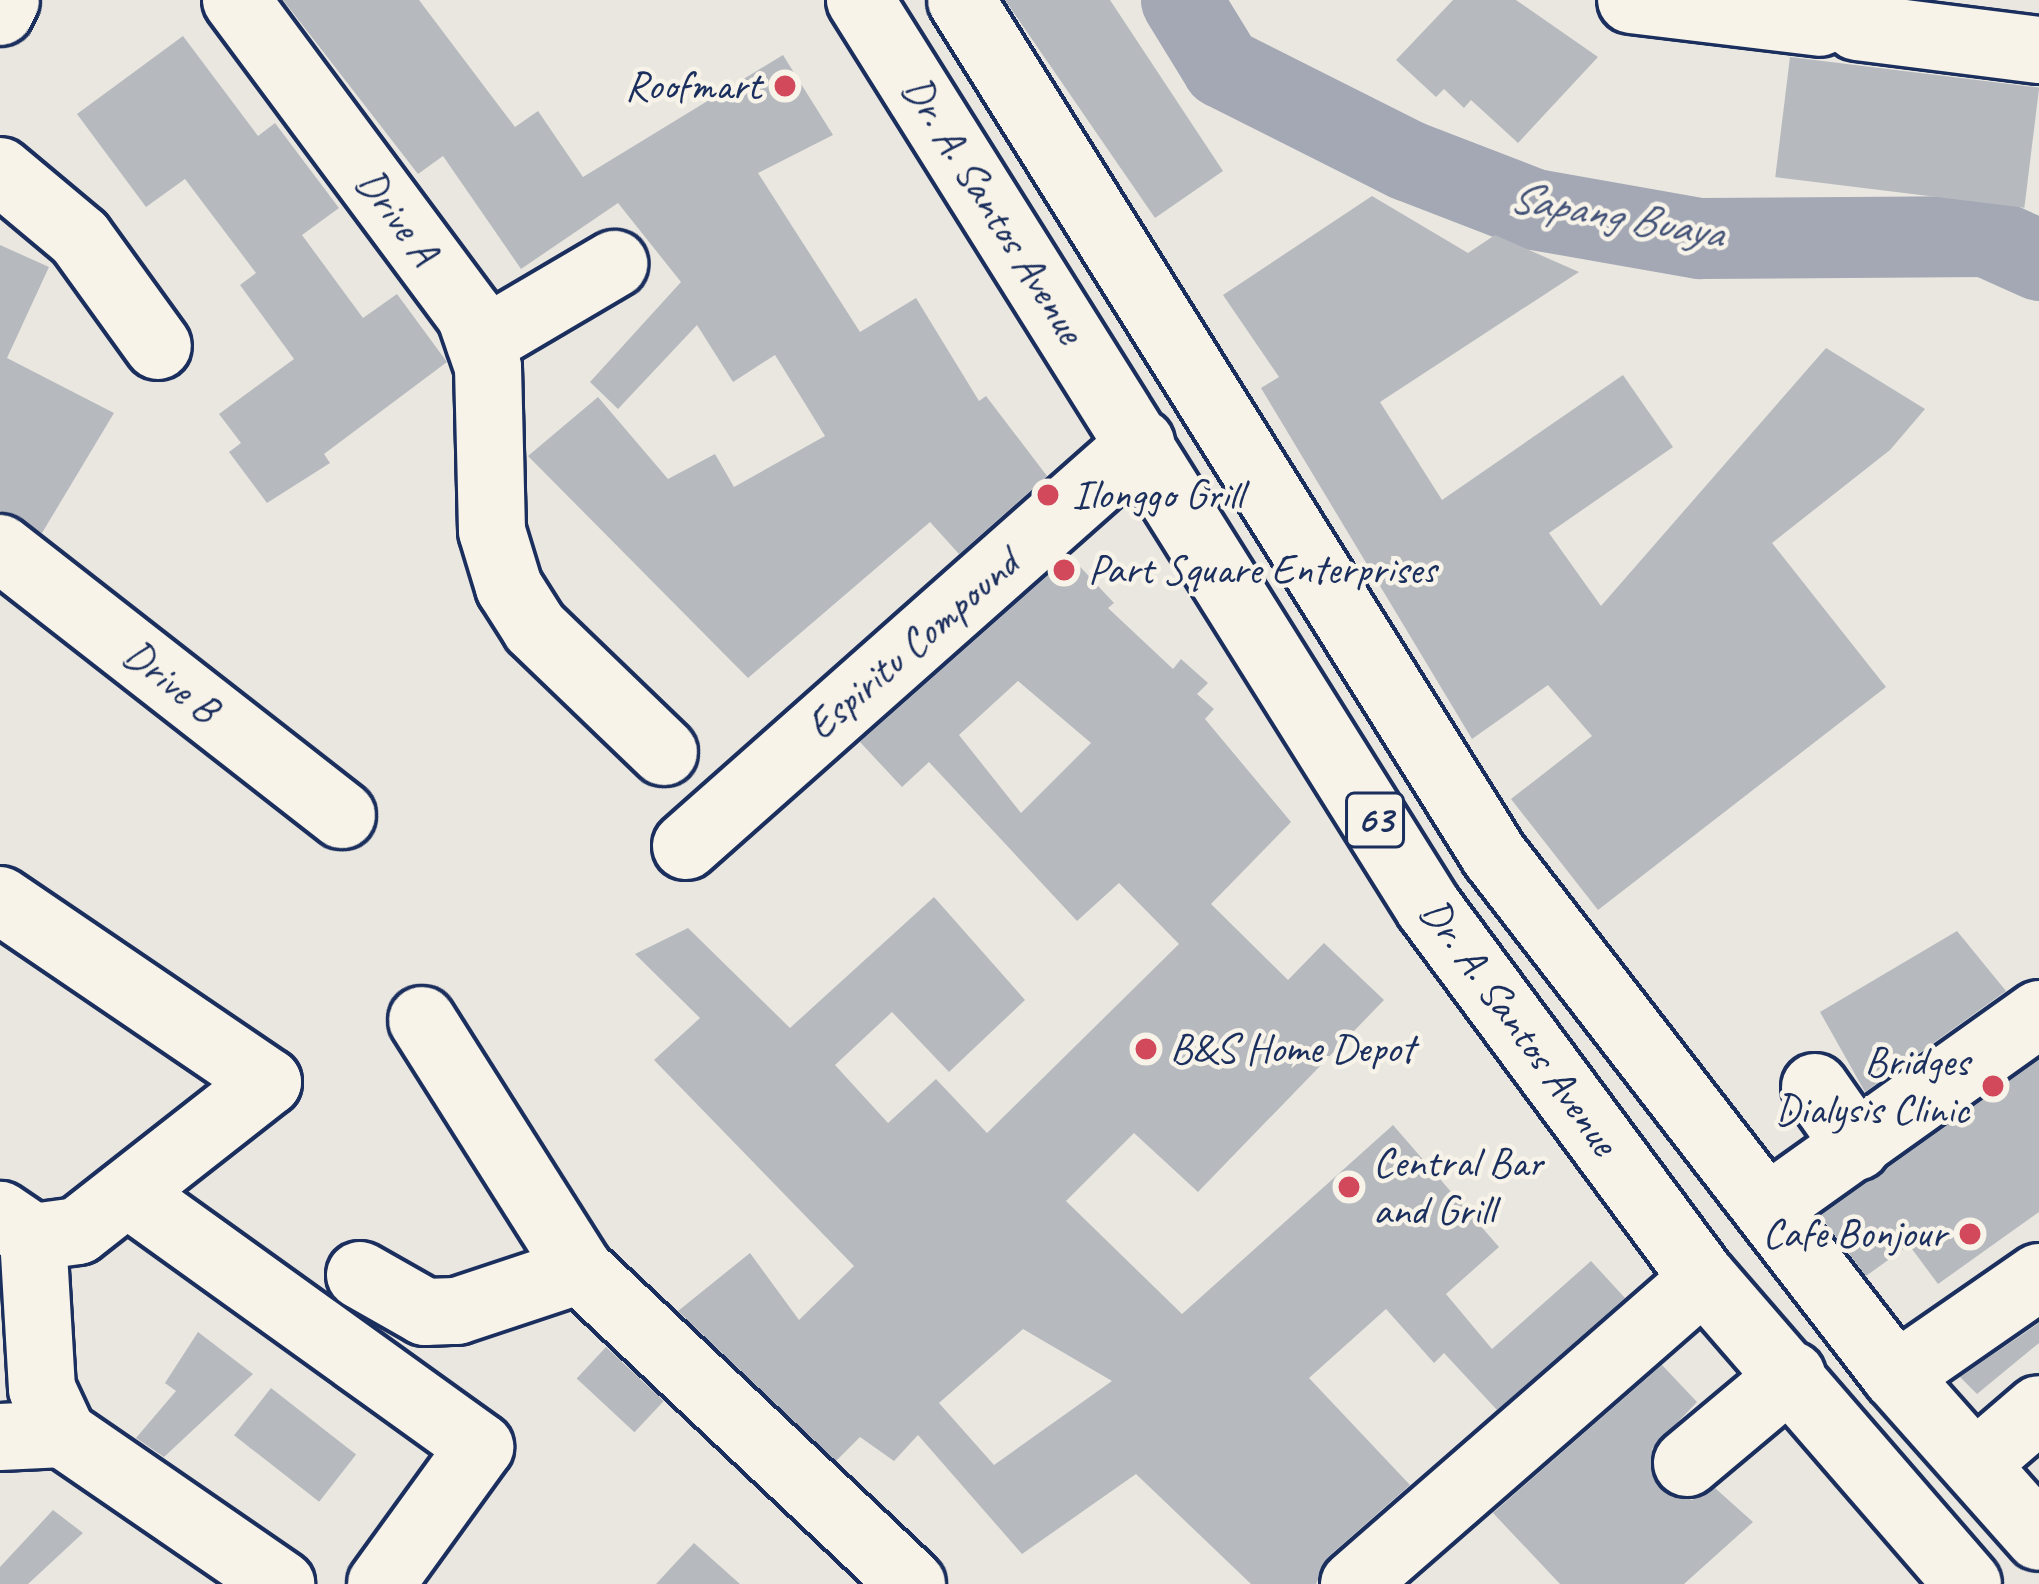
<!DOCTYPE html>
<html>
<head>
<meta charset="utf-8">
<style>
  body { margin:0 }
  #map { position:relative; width:2039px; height:1584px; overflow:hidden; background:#eae7e0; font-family:Caveat,sans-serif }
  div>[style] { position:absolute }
  .river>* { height:81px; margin:-40.5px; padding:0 40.5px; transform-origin:40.5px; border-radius:40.5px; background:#a3a8b4 }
  .building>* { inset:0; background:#b6babf; transform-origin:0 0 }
  .roads { filter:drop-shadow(3px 0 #1b2f5e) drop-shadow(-3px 0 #1b2f5e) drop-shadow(0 3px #1b2f5e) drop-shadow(0 -3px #1b2f5e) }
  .minor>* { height:66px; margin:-33px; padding:0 33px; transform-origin:33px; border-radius:33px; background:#f7f3e8 }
  .major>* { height:66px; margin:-33px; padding:0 33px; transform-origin:33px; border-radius:33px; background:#f7f3e8 }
  .dots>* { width:33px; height:33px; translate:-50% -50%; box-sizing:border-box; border:6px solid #f7f3e8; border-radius:50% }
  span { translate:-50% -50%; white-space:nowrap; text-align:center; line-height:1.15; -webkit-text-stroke:9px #f7f3e8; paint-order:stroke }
  .shield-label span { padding:3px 9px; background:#f7f3e8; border:3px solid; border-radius:9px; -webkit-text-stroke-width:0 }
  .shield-label { font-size:39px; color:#1b2f5e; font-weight:700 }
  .poi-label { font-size:42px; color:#1b2f5e }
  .right { translate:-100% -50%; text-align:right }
  .left { translate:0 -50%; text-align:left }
  .street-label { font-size:42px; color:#1b2f5e }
  .water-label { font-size:45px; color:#445378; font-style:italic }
</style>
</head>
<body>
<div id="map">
  <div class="river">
    <i style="left:1181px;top:0;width:79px;rotate:58.5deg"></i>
    <i style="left:1222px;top:67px;width:207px;rotate:26.7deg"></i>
    <i style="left:1407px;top:160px;width:136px;rotate:21.1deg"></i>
    <i style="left:1534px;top:209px;width:168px;rotate:10deg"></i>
    <i style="left:1699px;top:238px;width:287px;rotate:-0.4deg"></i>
    <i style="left:1986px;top:236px;width:58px;rotate:24.4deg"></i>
  </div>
  <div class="building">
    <i style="clip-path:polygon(283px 0,419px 0,515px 127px,538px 111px,583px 177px,783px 55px,833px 135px,758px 173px,860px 332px,916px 298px,979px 401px,986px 396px,1047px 476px,959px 554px,930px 522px,748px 678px,528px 456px,598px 397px,668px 479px,715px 454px,734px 487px,825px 436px,775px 355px,733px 382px,697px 325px,618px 409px,590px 382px,681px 282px,618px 203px,521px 269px,443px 156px,418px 174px)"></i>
    <i style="clip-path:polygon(1005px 0,1110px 0,1223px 171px,1155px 218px)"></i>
    <i style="clip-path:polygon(1453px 0,1516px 0,1598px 57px,1518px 143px,1471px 100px,1464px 108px,1444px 89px,1436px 97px,1396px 60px)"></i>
    <i style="clip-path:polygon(183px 36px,258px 136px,275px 123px,339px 208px,302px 235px,363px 318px,397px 294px,447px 362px,324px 454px,330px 463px,267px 503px,229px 452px,241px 443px,219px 414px,294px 359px,240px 285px,256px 273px,185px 179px,146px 207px,77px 114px)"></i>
    <i style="left:1790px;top:57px;width:251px;height:121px;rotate:7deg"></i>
    <i style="clip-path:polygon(1372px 196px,1468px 253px,1495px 235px,1579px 272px,1380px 402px,1442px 500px,1623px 375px,1673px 447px,1549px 533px,1601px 606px,1826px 348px,1925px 409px,1890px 450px,1772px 543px,1886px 687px,1598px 910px,1511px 799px,1592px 736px,1548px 685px,1472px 739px,1261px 388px,1279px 377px,1223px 295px)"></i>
    <i style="clip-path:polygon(0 245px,49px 267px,7px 358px,114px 413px,42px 533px,0 511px)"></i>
    <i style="clip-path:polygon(evenodd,1070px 556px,1114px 603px,1108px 608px,1173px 669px,1181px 659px,1208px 683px,1197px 694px,1214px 709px,1205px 719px,1291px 822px,1211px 904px,1288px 980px,1324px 943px,1384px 1000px,1198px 1192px,1134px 1133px,1066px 1201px,1182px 1314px,1393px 1125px,1499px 1247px,1446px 1294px,1492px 1349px,1591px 1261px,1625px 1298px,1497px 1410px,1444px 1353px,1434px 1363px,1386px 1309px,1309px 1378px,1410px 1485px,1329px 1556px,1316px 1584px,1251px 1584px,1136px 1474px,1022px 1554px,918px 1435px,894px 1461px,860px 1437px,836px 1461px,678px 1311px,750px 1253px,799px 1320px,854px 1266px,654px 1060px,700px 1018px,635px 954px,688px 928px,790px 1028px,934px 897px,1025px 1000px,949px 1072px,892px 1012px,835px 1065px,888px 1123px,936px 1079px,987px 1133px,1179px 944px,1119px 883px,1077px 921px,929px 762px,902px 787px,860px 742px,1070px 556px,1018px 681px,1091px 743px,1021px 813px,959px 735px,1018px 681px,1070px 556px,1023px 1329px,1112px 1381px,994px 1465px,939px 1403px,1023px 1329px)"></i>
    <i style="clip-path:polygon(1957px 931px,2006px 991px,1865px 1092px,1820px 1012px)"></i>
    <i style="clip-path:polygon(2039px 1060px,2039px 1212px,1938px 1284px,1909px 1245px,1866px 1276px,1820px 1216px)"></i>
    <i style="clip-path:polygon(2039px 1323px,2039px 1343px,1977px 1394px,1960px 1377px)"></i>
    <i style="clip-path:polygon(198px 1332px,253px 1374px,164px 1457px,136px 1438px,176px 1391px,165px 1383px)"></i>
    <i style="left:606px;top:1347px;width:79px;height:43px;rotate:43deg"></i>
    <i style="clip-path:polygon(1662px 1365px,1697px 1402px,1652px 1449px,1658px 1486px,1692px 1500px,1715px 1488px,1753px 1522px,1684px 1584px,1560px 1584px,1493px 1513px)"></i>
    <i style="left:271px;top:1388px;width:108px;height:60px;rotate:38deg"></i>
    <i style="clip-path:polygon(53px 1510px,83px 1533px,28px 1584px,0 1584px,0 1567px)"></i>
    <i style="clip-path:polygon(694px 1543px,740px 1584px,656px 1584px)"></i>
  </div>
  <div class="roads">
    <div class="minor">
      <i style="left:236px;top:0;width:392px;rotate:53.4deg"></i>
      <i style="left:470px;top:315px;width:55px;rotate:70.9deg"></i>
      <i style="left:488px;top:367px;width:164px;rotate:88.6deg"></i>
      <i style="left:492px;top:531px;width:59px;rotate:73.1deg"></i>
      <i style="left:509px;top:587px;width:49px;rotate:57.6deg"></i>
      <i style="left:535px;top:628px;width:179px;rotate:43.9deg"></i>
      <i style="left:1631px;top:0;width:190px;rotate:6.9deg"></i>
      <i style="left:0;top:12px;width:13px;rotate:-63deg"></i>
      <i style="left:1857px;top:27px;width:183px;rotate:7.2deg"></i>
      <i style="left:0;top:171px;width:104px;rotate:39.9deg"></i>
      <i style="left:80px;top:238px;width:133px;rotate:54.2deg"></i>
      <i style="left:480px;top:343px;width:156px;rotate:-30.5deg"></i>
      <i style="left:0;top:548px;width:434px;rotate:38deg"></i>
      <i style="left:686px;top:846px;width:608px;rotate:-41.53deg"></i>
      <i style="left:0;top:900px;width:324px;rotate:34.2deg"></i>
      <i style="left:268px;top:1082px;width:241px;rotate:141.9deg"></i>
      <i style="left:78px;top:1231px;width:45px;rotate:172.4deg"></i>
      <i style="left:33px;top:1237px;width:40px;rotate:-146deg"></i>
      <i style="left:422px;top:1020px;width:296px;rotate:57.7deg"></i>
      <i style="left:580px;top:1270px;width:457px;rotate:43.4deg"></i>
      <i style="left:1815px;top:1087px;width:73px;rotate:55deg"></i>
      <i style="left:127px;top:1193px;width:435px;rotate:35.7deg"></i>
      <i style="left:480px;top:1447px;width:169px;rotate:125.9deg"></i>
      <i style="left:1767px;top:1208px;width:334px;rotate:-35.5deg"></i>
      <i style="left:33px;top:1237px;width:152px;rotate:86.6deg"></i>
      <i style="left:42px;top:1389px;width:50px;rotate:65deg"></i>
      <i style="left:63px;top:1434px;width:265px;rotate:34.5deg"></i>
      <i style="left:360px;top:1275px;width:75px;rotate:29.6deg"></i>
      <i style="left:425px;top:1312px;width:32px;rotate:-2deg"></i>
      <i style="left:457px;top:1311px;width:130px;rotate:-18.4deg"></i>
      <i style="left:1896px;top:1376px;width:174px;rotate:-34.7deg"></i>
      <i style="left:0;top:1437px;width:63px;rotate:-2.7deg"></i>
      <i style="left:1687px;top:1463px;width:137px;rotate:-40deg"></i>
      <i style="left:1975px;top:1464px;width:84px;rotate:-40.7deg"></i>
      <i style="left:1354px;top:1584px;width:464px;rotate:-41.1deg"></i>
    </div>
    <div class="major">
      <i style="left:860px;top:0;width:1072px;rotate:57.93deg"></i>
      <i style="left:1429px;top:908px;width:462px;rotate:53.5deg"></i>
      <i style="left:1704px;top:1279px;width:403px;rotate:49.1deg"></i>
      <i style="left:961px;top:0;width:1008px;rotate:58.06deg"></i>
      <i style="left:1494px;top:855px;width:658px;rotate:52.35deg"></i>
      <i style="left:1896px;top:1376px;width:215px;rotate:48.4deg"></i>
    </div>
  </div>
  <div class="dots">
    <i style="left:785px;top:86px;background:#d1495b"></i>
    <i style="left:1048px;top:495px;background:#d1495b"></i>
    <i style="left:1064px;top:570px;background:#d1495b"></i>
    <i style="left:1146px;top:1049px;background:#d1495b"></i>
    <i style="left:1993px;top:1086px;background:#d1495b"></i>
    <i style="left:1349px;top:1187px;background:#d1495b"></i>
    <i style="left:1970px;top:1234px;background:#d1495b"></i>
  </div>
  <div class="shield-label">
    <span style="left:1375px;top:820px">63</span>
  </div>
  <div class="poi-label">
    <span class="right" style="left:761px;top:86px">Roofmart</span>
    <span class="left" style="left:1072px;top:495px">Ilonggo Grill</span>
    <span class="left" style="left:1088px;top:570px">Part Square Enterprises</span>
    <span class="left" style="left:1170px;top:1049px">B&amp;S Home Depot</span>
    <span class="right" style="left:1969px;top:1086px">Bridges<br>Dialysis Clinic</span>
    <span class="left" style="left:1373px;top:1187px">Central Bar<br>and Grill</span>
    <span class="right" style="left:1946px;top:1234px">Cafe Bonjour</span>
  </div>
  <div class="street-label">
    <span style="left:993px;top:210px;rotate:58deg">Dr. A. Santos Avenue</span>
    <span style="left:397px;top:217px;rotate:53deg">Drive A</span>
    <span style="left:913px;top:645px;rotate:-41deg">Espiritu Compound</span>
    <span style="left:171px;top:682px;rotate:38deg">Drive B</span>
    <span style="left:1519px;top:1027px;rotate:54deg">Dr. A. Santos Avenue</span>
  </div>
  <div class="water-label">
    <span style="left:1616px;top:215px;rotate:10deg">Sapang Buaya</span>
  </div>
</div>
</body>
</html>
